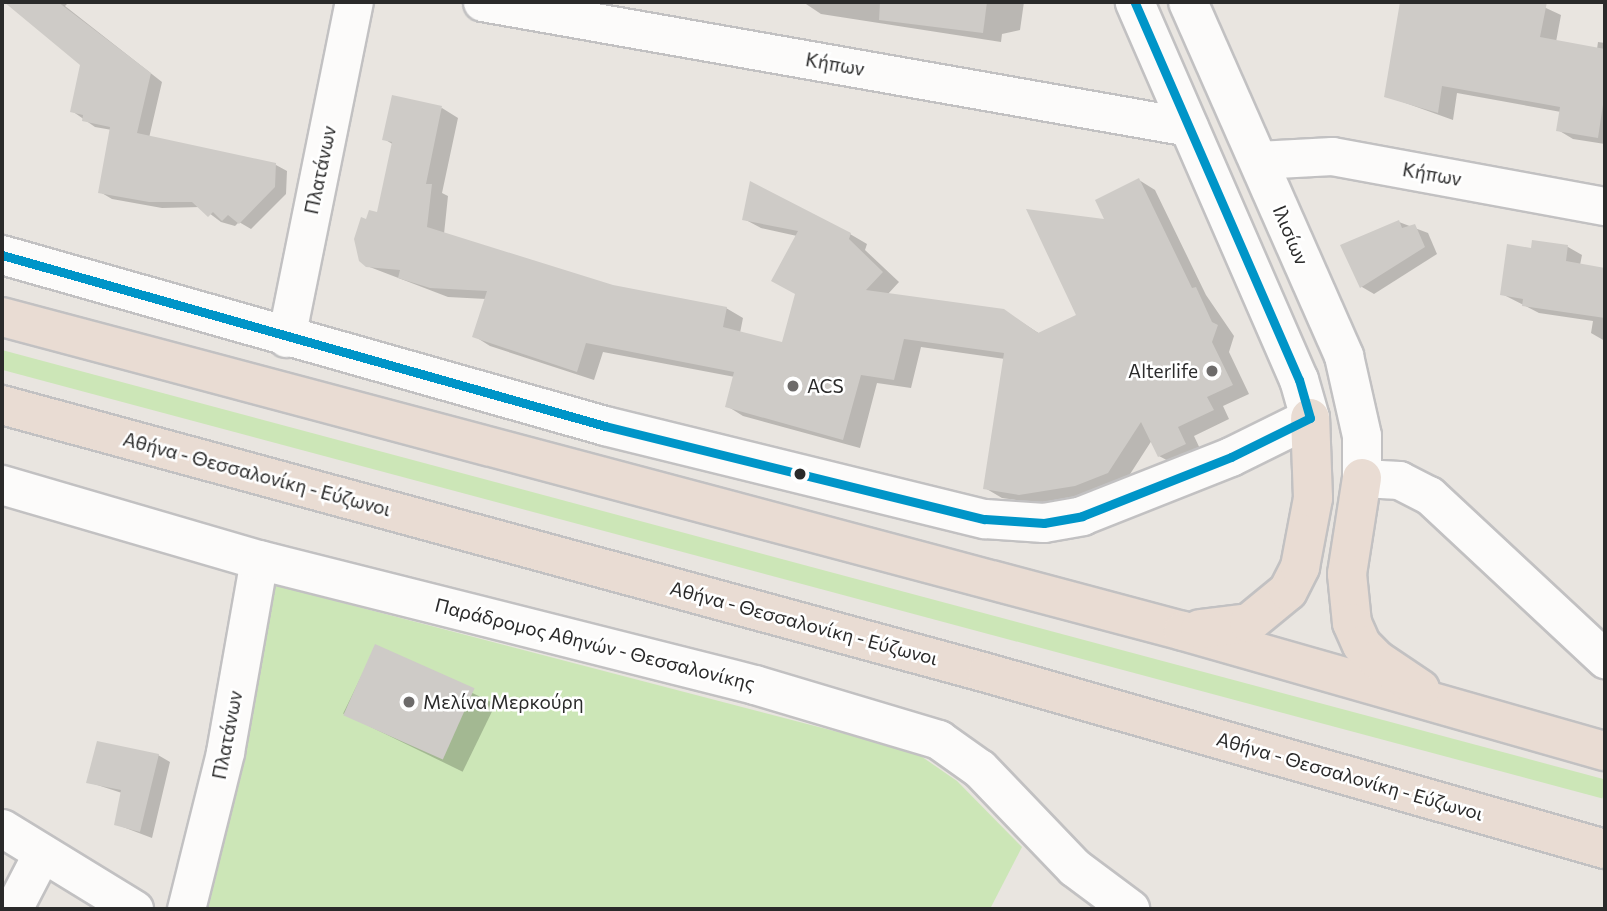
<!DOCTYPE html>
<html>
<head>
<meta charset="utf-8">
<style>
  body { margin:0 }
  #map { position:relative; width:1607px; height:911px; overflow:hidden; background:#e9e5e0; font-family:Commissioner,sans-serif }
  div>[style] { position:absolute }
  .green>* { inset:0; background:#cce6b7; transform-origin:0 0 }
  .shadow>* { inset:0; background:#0003; transform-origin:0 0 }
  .building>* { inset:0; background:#cecbc7; transform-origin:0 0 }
  .roads { filter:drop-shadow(2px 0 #c2c1c2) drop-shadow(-2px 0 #c2c1c2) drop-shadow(0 2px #c2c1c2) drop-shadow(0 -2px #c2c1c2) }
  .street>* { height:37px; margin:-18.5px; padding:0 18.5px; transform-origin:18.5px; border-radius:18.5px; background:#fcfbfa }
  .secondary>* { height:38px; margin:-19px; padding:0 19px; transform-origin:19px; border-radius:19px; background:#fcfbfa }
  .highway>* { height:38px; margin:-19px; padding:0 19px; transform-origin:19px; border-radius:19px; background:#e9dcd3 }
  .bus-1>* { height:9px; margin:-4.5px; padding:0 4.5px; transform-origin:4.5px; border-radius:4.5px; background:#0095c8 }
  .dots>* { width:19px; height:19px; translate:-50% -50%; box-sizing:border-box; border:4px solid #fff; border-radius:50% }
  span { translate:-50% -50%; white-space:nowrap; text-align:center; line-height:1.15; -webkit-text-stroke:5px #fff; paint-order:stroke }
  .street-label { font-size:19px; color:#2a2a2a }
  .poi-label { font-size:19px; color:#2a2a2a }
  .right { translate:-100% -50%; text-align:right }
  .left { translate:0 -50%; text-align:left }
  .frame { position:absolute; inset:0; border:4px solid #2a2a2a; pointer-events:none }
</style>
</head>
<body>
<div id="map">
  <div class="green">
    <i style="left:2px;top:350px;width:1662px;height:19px;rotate:15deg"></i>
    <i style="clip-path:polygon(270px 584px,915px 752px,957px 781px,1022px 847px,990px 909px,202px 909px)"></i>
  </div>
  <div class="shadow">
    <i style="clip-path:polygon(7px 2px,69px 2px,65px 6px,162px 82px,149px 138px,276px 165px,287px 171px,286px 194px,251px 229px,239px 222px,235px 226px,221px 222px,201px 207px,162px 208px,112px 199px,100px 192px,112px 130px,95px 127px,72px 111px,82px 64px)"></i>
    <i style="clip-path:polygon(803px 2px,1024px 2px,1020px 30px,1002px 34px,1001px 42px,821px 14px)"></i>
    <i style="clip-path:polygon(1402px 2px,1533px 2px,1561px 15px,1556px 42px,1597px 49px,1598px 42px,1605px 43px,1605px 144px,1573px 139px,1558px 130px,1561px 112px,1457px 93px,1453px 120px,1386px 96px)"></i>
    <i style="clip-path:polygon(442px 108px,458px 118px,442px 193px,448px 196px,444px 234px,613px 286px,726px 308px,743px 318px,740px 333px,783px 345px,797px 294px,797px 236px,761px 228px,744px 219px,850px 234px,867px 244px,865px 250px,899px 282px,887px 295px,1003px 310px,1040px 334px,1079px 316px,1107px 222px,1139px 180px,1155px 190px,1206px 295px,1234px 336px,1229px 352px,1249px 394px,1223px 406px,1229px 419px,1194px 436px,1202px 453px,1176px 465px,1159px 456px,1152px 440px,1125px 482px,1093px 494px,1037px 503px,1002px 498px,985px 488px,1005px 359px,921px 347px,911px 388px,877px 383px,860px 448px,743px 416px,727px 406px,735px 377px,603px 352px,594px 380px,490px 346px,474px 336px,486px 299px,448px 297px,367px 266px,367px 221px,378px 214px,394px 145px,384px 139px)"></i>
    <i style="clip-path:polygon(1399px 222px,1428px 233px,1437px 254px,1374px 294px,1362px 287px,1342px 246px)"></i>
    <i style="clip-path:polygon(1568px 247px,1582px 255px,1580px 265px,1605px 270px,1605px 341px,1591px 333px,1593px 321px,1539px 313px,1502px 294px,1533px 250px)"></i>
    <i style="left:376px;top:646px;width:133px;height:75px;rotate:26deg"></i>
    <i style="clip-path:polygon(158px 755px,170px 762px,152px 838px,115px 824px,122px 793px,88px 782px)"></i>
  </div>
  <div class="building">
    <i style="clip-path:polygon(4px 2px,58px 2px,151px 73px,137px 133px,276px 163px,275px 187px,239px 224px,228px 215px,222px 221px,213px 212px,208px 217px,192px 202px,149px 202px,98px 193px,110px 127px,82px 121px,83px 115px,70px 112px,80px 65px)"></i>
    <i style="clip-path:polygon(880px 2px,987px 2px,983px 33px,879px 20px)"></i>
    <i style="clip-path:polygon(1400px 2px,1547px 2px,1540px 37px,1605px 49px,1605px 91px,1598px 138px,1556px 131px,1560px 107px,1442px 86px,1438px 113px,1384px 97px)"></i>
    <i style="clip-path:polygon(392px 95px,442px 106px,426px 184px,432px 184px,427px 227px,613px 285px,727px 307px,723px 327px,782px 342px,795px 294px,771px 281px,798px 231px,742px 220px,750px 181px,851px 233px,849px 239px,883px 272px,866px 290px,1004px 309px,1038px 333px,1076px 315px,1026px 209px,1104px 219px,1095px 200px,1139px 178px,1192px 288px,1196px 287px,1212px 322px,1218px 325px,1212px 342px,1233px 385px,1207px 397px,1214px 410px,1178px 427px,1186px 444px,1158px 457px,1141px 422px,1108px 473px,1075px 486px,1019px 495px,983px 489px,1004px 353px,904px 339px,894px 380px,861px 375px,843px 440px,725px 407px,734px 372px,586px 343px,577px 372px,472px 337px,487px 291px,430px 288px,398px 278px,400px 270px,366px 267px,359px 261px,354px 239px,361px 217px,366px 219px,369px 210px,377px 212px,392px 142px,382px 140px)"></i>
    <i style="clip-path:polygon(1399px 220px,1402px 228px,1415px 224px,1425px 247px,1360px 288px,1340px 245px)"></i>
    <i style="clip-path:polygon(1532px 240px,1568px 245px,1566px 261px,1605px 268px,1605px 318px,1522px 306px,1523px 299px,1500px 295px,1507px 244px,1531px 248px)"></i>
    <i style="left:375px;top:644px;width:109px;height:78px;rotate:24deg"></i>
    <i style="clip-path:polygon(97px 741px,159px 754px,140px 832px,114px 825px,121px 790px,86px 783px)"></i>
  </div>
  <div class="roads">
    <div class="street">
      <i style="left:482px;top:2px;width:718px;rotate:10.03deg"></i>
      <i style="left:1258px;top:160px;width:74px;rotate:-3.1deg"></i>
      <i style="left:1332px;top:156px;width:278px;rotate:10.4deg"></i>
      <i style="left:286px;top:338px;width:343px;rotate:-78.6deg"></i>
      <i style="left:1362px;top:478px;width:37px;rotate:3deg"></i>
      <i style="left:1399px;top:480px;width:34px;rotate:27deg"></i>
      <i style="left:1429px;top:495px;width:241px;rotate:43deg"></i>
      <i style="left:2px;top:828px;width:155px;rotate:31.5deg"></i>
      <i style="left:13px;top:909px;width:63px;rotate:-62.6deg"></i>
      <i style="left:186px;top:909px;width:162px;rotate:-76deg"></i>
      <i style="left:225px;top:752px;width:195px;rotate:-80deg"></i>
    </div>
    <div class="secondary">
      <i style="left:1188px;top:2px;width:387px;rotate:66.2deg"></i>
      <i style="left:1344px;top:356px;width:82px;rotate:77.3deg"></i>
      <i style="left:1362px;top:436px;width:42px;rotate:90deg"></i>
      <i style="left:2px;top:255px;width:627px;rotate:15.83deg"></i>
      <i style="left:605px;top:426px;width:391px;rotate:13.8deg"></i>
      <i style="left:985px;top:519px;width:59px;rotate:3.9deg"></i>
      <i style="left:1044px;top:523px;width:39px;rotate:-10deg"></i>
      <i style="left:1082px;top:516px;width:160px;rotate:-21.6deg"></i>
      <i style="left:1231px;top:457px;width:88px;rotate:-26.3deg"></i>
      <i style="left:1310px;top:418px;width:40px;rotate:-106deg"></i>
      <i style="left:1299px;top:380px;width:412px;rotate:-113.5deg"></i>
      <i style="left:2px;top:485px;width:268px;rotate:16.3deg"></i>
      <i style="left:259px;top:560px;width:512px;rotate:14.14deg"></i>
      <i style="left:755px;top:685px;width:192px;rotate:16.6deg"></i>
      <i style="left:939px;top:740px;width:50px;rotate:35.3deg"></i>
      <i style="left:980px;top:769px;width:137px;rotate:46.2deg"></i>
      <i style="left:1075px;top:868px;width:69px;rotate:36.7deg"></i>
    </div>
    <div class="highway">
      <i style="left:2px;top:317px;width:1222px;rotate:14.89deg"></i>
      <i style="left:1183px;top:631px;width:439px;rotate:15.9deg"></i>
      <i style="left:2px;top:405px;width:1021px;rotate:15.22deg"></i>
      <i style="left:987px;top:673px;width:643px;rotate:15.9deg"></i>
      <i style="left:1362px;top:478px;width:97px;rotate:98.9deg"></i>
      <i style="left:1347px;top:574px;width:49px;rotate:84.2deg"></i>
      <i style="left:1352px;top:623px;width:24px;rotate:66deg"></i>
      <i style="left:1362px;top:645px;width:21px;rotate:45deg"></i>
      <i style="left:1377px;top:660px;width:52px;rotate:34deg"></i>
      <i style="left:1200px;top:629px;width:49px;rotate:-7deg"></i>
      <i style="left:1249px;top:623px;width:50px;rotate:-39.4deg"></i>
      <i style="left:1288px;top:591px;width:27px;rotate:-63deg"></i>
      <i style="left:1300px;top:567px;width:70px;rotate:-79.3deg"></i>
      <i style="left:1313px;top:498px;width:80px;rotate:-92.1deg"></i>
    </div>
  </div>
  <div class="bus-1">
    <i style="left:2px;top:255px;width:627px;rotate:15.83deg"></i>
    <i style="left:605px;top:426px;width:391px;rotate:13.8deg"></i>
    <i style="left:985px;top:519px;width:59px;rotate:3.9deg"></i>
    <i style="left:1044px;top:523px;width:39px;rotate:-10deg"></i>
    <i style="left:1082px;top:516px;width:160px;rotate:-21.6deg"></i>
    <i style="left:1231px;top:457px;width:88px;rotate:-26.3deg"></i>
    <i style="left:1310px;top:418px;width:40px;rotate:-106deg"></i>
    <i style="left:1299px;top:380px;width:412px;rotate:-113.5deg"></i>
  </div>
  <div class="dots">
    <i style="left:1212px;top:371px;background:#6d6b6a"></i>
    <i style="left:793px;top:386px;background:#6d6b6a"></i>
    <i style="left:800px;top:474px;background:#2a2a2a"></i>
    <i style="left:409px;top:702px;background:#6d6b6a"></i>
  </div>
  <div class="street-label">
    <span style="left:835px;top:64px;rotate:10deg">Κήπων</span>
    <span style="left:320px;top:170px;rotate:-78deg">Πλατάνων</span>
    <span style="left:1432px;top:174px;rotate:10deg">Κήπων</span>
    <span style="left:1291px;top:235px;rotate:67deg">Ιλισίων</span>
    <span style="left:257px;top:474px;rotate:15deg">Αθήνα - Θεσσαλονίκη - Εύζωνοι</span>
    <span style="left:804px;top:623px;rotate:15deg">Αθήνα - Θεσσαλονίκη - Εύζωνοι</span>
    <span style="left:595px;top:644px;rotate:14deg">Παράδρομος Αθηνών - Θεσσαλονίκης</span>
    <span style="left:227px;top:735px;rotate:-79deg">Πλατάνων</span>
    <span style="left:1350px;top:776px;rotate:16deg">Αθήνα - Θεσσαλονίκη - Εύζωνοι</span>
  </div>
  <div class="poi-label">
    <span class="right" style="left:1198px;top:371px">Alterlife</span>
    <span class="left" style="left:807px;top:386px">ACS</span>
    <span class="left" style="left:423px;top:702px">Μελίνα Μερκούρη</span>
  </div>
  <div class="frame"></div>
</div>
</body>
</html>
